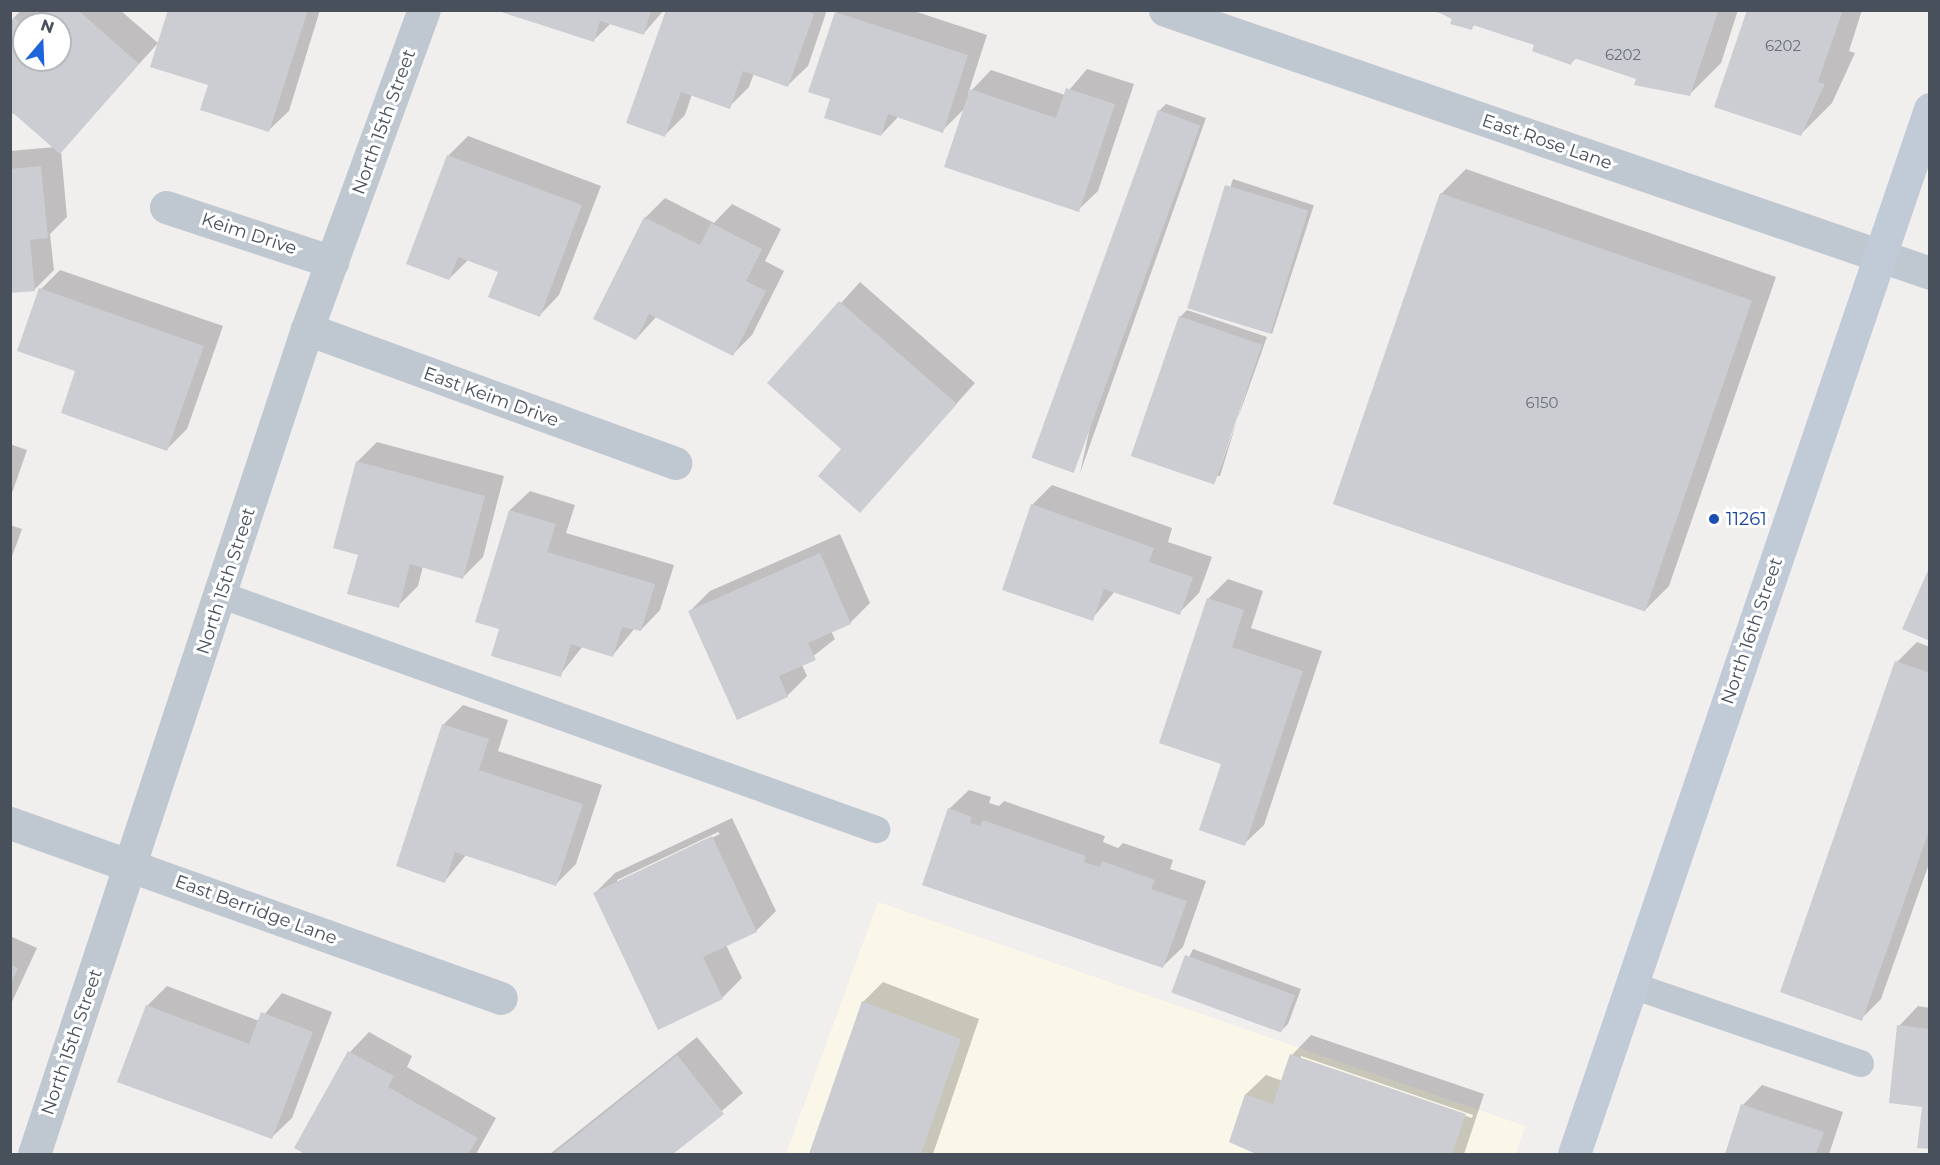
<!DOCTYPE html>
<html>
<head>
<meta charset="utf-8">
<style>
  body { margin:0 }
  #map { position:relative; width:1940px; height:1165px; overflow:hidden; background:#f1eeee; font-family:Montserrat,sans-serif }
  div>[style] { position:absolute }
  .commercial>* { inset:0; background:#fbf7e8 }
  .shadow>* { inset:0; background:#0003; transform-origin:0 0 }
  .building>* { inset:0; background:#cbcdd3; transform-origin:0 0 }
  .lane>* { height:27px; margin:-13.5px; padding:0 13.5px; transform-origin:13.5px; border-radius:13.5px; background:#bfc8d0 }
  .street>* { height:33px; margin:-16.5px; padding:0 16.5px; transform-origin:16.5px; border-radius:16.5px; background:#bfc8d0 }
  .secondary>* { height:33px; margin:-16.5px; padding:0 16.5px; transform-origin:16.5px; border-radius:16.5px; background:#c1cad7 }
  .dots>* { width:16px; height:16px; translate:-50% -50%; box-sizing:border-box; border:3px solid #fff; border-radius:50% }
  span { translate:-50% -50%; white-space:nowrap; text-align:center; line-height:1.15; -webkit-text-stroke:6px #fff; paint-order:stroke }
  .number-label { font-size:15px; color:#686f79 }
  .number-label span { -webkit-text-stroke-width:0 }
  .street-label { font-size:18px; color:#47505b }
  .transit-label { font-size:18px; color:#164399 }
  .left { translate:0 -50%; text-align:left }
  .frame { position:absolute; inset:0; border:12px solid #47505b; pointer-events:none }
  .north { position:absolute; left:12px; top:12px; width:60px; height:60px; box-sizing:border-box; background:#fff; border:2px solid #b5b9bd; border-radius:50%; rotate:19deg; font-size:16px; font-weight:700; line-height:24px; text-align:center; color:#47505b }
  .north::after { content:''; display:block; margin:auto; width:21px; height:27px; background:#1e64db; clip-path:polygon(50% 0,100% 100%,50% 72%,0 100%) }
</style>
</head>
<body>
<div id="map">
  <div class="commercial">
    <i style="clip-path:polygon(878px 902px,1525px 1126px,1516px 1154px,786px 1154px)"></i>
  </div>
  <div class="shadow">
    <i style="clip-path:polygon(evenodd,21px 10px,120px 10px,158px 43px,61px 151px,67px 217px,50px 234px,54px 270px,34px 290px,10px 292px,10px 151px,55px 147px,15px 112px,10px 116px,10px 22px,21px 10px,24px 24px,60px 24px,60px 60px,24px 60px,24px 24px)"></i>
    <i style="clip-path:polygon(169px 10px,320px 10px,289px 111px,269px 130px,210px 84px)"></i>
    <i style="clip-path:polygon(497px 10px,664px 10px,644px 33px,611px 23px,594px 40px)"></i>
    <i style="clip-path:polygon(668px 10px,827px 10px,808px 66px,788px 85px,754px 73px,749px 87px,729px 107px,692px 94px,685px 115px,665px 135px)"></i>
    <i style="clip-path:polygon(838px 10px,911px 10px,987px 35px,968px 94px,991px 70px,1065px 95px,1087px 69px,1134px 84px,1098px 191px,1078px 210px,966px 107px,942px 131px,899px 116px,881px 135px,832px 98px,810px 91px)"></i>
    <i style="clip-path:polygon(1435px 10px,1738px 10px,1721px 63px,1689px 95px,1577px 57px,1571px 63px,1536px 44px,1475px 24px,1471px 29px)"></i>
    <i style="clip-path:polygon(1749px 10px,1862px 10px,1849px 51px,1855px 53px,1832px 103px,1800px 135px)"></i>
    <i style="clip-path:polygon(1166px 104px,1206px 118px,1080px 473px,1159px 111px)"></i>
    <i style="clip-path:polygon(468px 136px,601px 186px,559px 295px,540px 315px,500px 271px,468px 260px,449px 279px,448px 156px)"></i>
    <i style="clip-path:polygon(1466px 169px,1776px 277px,1669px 586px,1644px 611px,1441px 194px)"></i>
    <i style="left:1233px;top:179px;width:85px;height:135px;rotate:18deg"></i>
    <i style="clip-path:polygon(665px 198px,714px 223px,732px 204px,781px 229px,765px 261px,784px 271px,752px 335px,733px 354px,657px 316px,636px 339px,595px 318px,645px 218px)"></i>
    <i style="clip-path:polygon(60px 270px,223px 326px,187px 429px,167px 449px,77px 370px,41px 289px)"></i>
    <i style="clip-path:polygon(860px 282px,975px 383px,860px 511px,844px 449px,769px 383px)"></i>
    <i style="clip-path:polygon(evenodd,1187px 310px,1267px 337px,1215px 482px,1180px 317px,1187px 310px,1263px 336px,1220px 476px,1217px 476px,1263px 336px)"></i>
    <i style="clip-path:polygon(377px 442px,504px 476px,483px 557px,463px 577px,423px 566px,418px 586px,398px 606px,359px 554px,357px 462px)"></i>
    <i style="clip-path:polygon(10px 444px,27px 450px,10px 499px)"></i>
    <i style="clip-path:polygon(1052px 485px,1172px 528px,1168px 542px,1212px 557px,1199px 593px,1179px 613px,1115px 591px,1092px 619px,1032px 505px)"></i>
    <i style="clip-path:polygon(530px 491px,575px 505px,566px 533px,674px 565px,660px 610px,641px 630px,635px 628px,613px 655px,583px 646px,560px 675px,501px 628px,510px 510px)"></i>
    <i style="clip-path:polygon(10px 525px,22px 529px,10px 562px)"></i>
    <i style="clip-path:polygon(840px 534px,870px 603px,850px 623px,831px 631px,835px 639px,802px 665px,807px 676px,787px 696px,690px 611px,710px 591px)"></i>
    <i style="clip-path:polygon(1228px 579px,1263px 591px,1251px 628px,1322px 651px,1264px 825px,1244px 844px,1223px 763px,1160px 743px,1209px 598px)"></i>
    <i style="clip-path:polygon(1917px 642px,1930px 647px,1930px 861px,1881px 999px,1861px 1019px,1897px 662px)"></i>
    <i style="clip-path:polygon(463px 705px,508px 720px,498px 751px,602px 785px,576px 864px,556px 884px,466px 855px,445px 881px,443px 725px)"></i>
    <i style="clip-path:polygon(969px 790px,991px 797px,989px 803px,999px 806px,1004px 801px,1105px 836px,1103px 842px,1118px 848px,1123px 843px,1173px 860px,1170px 869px,1206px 881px,1183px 947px,1163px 966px,949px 809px)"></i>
    <i style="clip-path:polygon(evenodd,732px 818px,776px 911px,757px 930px,726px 945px,742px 978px,722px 998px,595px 893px,615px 873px,732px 818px,718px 832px,720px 834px,617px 883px,617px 880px,718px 832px)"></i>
    <i style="clip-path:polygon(10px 936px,37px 948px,10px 1006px)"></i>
    <i style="clip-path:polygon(1193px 949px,1301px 989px,1288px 1024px,1281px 1031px,1173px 991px)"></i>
    <i style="clip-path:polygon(883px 982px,979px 1019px,933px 1154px,810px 1154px,863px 1002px)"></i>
    <i style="clip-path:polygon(167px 986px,259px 1021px,282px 993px,332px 1012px,292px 1118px,272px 1137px,147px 1006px)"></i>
    <i style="clip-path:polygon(1918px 1006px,1930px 1008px,1930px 1148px,1923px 1106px,1899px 1026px)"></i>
    <i style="clip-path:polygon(369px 1032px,412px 1056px,407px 1067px,496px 1118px,476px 1154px,308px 1154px,296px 1148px,350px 1052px)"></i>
    <i style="clip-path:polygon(evenodd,1311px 1035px,1484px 1094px,1464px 1154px,1257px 1154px,1259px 1150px,1231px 1141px,1246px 1094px,1266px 1075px,1283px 1081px,1292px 1055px,1311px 1035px,1301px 1056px,1473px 1115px,1472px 1118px,1301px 1059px,1301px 1056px)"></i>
    <i style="clip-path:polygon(697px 1037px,743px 1093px,671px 1154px,550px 1154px)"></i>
    <i style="clip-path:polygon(1762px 1085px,1843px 1112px,1829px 1154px,1726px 1154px,1743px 1105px)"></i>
  </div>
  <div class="building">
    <i style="clip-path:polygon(37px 10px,78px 10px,139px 64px,60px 154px,13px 113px,10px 116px,13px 17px,24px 25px,24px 60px,60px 60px,60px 24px,25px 24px)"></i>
    <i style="clip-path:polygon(168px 10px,308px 10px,269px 132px,200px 110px,208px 85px,150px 67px)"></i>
    <i style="clip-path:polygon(495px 10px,651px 10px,644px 35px,600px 21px,594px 42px)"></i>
    <i style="clip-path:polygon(666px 10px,803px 10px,814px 14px,788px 87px,743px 71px,730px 109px,681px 92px,665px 137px,626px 123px)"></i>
    <i style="clip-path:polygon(1432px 10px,1713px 10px,1718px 12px,1690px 96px,1634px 85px,1636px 79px,1574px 58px,1571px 65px,1532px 51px,1534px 45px,1473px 25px,1472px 30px,1450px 24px,1452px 18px)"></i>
    <i style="clip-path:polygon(1747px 10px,1843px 10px,1818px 82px,1825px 84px,1801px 136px,1714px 107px)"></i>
    <i style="clip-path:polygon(835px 12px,968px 55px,943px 133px,888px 114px,881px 136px,824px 118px,830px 99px,808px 92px)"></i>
    <i style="clip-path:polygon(1066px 88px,1115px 104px,1079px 212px,944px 167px,970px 89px,1056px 118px)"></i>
    <i style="left:1158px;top:110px;width:45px;height:370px;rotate:20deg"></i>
    <i style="clip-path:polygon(447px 155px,582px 205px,540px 317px,488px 297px,498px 272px,458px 257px,449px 280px,406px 264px)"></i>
    <i style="clip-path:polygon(41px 166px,48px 238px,30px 240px,35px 291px,10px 293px,10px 169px)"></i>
    <i style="left:1225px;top:185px;width:87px;height:129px;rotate:17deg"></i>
    <i style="left:1440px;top:193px;width:330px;height:329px;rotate:19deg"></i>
    <i style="clip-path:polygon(644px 217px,700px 245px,711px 223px,762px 249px,746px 281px,766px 291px,733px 356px,649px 314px,636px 340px,593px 319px)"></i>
    <i style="clip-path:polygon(39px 288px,204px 346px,167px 451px,61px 413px,75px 371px,17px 351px)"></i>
    <i style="clip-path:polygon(839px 301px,957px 404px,860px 513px,818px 476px,841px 449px,767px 383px)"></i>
    <i style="left:1179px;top:316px;width:88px;height:148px;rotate:19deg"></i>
    <i style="clip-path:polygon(356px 461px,485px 496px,463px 579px,410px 564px,399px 608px,347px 594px,358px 555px,333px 548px)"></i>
    <i style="clip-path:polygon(1031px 504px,1154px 548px,1149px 562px,1193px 577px,1180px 615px,1104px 589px,1093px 621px,1002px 590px)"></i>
    <i style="clip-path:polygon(509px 510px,556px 524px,547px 552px,655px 584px,641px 631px,622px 627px,613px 657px,571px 644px,561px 677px,491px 656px,499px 629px,475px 622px)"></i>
    <i style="clip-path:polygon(820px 553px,851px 624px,808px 643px,816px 660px,779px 676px,788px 697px,737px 720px,688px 611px)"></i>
    <i style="clip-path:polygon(1930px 566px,1930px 641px,1902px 629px)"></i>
    <i style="clip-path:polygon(1207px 598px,1244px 610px,1232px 647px,1303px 671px,1245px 846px,1199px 830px,1221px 764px,1159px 743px)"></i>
    <i style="clip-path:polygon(1895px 661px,1930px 673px,1930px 828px,1862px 1021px,1780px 992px)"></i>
    <i style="clip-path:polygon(442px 724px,489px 739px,479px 770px,583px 804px,556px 886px,455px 852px,445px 883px,396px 866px)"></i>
    <i style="clip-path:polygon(948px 808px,972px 817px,970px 823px,980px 826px,983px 820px,1086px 856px,1084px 862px,1100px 867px,1102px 861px,1155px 880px,1151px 889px,1187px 901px,1163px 968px,922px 885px)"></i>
    <i style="clip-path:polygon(712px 836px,757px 932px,703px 957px,723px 999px,658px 1030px,593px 893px)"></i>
    <i style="left:1185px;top:955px;width:117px;height:40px;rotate:20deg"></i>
    <i style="clip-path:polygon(10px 964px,18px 968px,10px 985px)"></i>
    <i style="clip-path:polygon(862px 1001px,961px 1039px,921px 1154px,809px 1154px)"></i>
    <i style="clip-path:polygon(146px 1005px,249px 1044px,261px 1012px,313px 1032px,272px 1139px,117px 1082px)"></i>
    <i style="clip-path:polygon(1897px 1025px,1930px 1029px,1930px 1149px,1917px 1148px,1922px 1107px,1889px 1103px)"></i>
    <i style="clip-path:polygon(348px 1051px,394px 1076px,388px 1087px,478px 1138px,468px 1154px,305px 1154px,294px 1148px)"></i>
    <i style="clip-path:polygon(1290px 1054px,1466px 1114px,1452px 1154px,1256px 1154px,1229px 1142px,1245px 1094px,1273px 1104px)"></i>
    <i style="clip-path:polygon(677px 1055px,724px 1114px,673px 1154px,553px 1154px)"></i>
    <i style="clip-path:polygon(1741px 1104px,1824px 1132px,1816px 1154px,1725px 1154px)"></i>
  </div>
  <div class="lane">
    <i style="left:222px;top:595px;width:695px;rotate:19.69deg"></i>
    <i style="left:1632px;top:985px;width:241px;rotate:18.9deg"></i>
  </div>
  <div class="street">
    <i style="left:1165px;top:10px;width:809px;rotate:18.97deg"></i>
    <i style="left:166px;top:207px;width:175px;rotate:18.3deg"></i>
    <i style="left:307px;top:329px;width:392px;rotate:20deg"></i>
    <i style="left:10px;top:823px;width:521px;rotate:19.62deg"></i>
    <i style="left:34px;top:1154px;width:869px;rotate:-71.69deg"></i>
    <i style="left:307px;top:329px;width:340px;rotate:-69.9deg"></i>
  </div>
  <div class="secondary">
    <i style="left:1574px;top:1154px;width:1104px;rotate:-71.19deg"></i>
  </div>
  <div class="dots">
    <i style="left:1714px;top:519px;background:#1a4fb4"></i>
  </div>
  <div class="number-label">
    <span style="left:1783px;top:46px">6202</span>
    <span style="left:1623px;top:55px">6202</span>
    <span style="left:1542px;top:403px">6150</span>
  </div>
  <div class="street-label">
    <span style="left:384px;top:122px;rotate:-70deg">North 15th Street</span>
    <span style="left:1547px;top:142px;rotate:19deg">East Rose Lane</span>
    <span style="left:249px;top:234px;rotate:18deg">Keim Drive</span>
    <span style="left:491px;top:397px;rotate:20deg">East Keim Drive</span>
    <span style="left:226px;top:581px;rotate:-72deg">North 15th Street</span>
    <span style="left:1752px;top:631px;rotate:-71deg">North 16th Street</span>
    <span style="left:256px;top:910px;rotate:20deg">East Berridge Lane</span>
    <span style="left:72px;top:1042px;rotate:-71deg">North 15th Street</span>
  </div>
  <div class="transit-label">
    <span class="left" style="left:1726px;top:519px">11261</span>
  </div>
  <div class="frame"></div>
  <div class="north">N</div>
</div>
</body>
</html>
